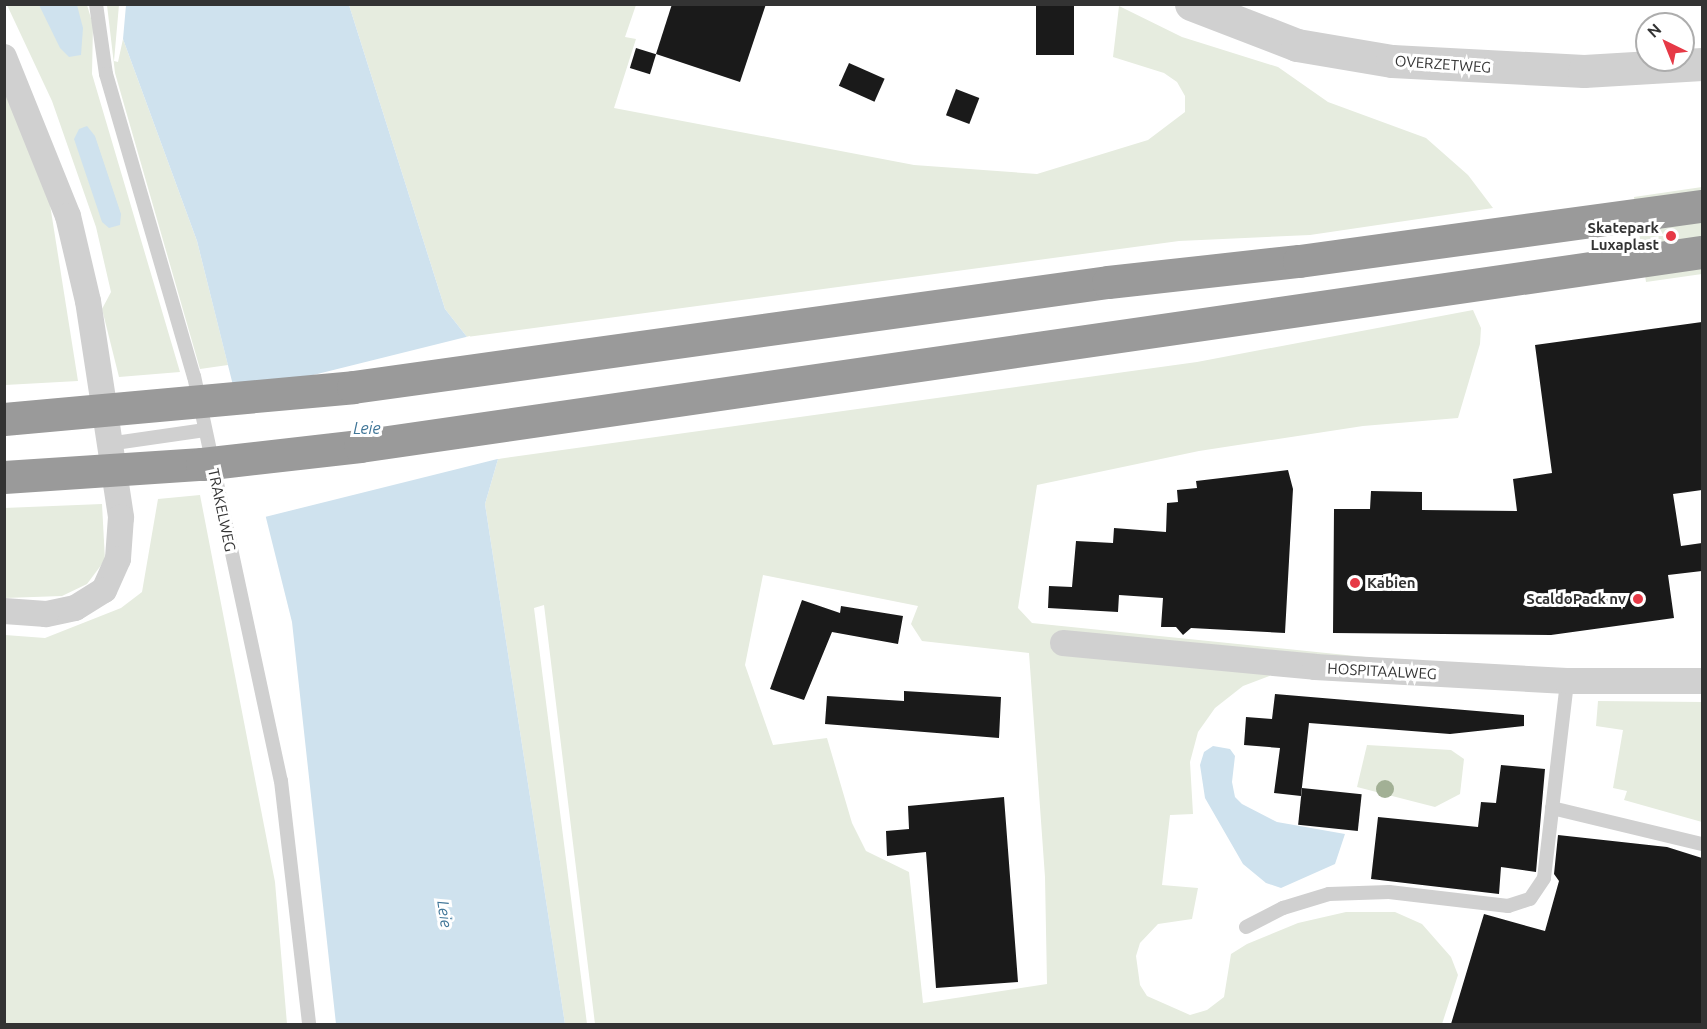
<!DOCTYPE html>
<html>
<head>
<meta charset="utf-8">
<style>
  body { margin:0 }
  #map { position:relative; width:1707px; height:1029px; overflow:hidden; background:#fff; font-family:Ubuntu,sans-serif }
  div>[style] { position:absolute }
  .green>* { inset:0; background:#e6ecdf }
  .water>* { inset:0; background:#cfe2ee }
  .pier>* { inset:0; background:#fff; transform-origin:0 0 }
  .building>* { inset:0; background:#1a1a1a; transform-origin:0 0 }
  .service>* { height:14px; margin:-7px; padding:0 7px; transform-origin:7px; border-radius:7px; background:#d0d0d0 }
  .minor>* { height:26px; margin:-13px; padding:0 13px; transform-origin:13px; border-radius:13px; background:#d0d0d0 }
  .tertiary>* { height:33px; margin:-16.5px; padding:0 16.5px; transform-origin:16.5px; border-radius:16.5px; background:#d0d0d0 }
  .motorway>* { height:33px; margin:-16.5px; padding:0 16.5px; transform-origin:16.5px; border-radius:16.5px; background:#9a9a9a }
  .trees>* { width:18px; height:18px; margin:-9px; border-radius:50%; background:#a2b095 }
  .dots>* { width:16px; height:16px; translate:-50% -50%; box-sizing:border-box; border:3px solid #fff; border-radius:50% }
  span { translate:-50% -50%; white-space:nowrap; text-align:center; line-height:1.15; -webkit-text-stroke:6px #fff; paint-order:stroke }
  .street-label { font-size:15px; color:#333 }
  .poi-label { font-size:15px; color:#333; font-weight:700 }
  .right { translate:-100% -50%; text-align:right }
  .left { translate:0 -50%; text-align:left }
  .water-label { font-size:16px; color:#3f7597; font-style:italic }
  .frame { position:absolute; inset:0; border:6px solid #333; pointer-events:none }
  .north { position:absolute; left:1635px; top:12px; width:60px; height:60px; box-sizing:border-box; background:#fff; border:2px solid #adadad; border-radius:50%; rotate:317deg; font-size:16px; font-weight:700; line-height:24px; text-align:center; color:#333 }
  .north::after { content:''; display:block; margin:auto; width:21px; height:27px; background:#e63946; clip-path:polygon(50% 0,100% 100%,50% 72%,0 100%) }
</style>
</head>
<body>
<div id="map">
  <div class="green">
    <i style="clip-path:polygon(7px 5px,87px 5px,93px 25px,92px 74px,180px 372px,119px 377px,102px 309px,111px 292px,96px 227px,52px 101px)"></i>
    <i style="clip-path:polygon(107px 5px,119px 5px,114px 61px,118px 62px,123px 39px,197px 241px,228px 365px,200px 369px,115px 73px)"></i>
    <i style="clip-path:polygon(349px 5px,636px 5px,625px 37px,636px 39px,614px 108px,914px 165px,1037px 174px,1148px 140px,1185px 112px,1185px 96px,1177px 82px,1164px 73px,1113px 57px,1119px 6px,1182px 37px,1278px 67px,1328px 102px,1426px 138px,1468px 175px,1493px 208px,1310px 235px,1179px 241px,467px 337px,445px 309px)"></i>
    <i style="clip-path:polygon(4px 87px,48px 192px,78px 381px,5px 385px)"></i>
    <i style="clip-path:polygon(1702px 187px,1702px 274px,1646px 282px,1634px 197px)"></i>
    <i style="clip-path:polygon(evenodd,1473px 310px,1481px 328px,1480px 344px,1458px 418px,1363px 426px,1199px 451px,1037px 485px,1018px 608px,1032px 623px,1522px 673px,1280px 672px,1243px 686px,1215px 708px,1198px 732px,1190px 762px,1193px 814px,1170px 815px,1162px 885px,1198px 888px,1192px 919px,1158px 924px,1140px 943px,1136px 956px,1140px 985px,1147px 996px,1190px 1015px,1207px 1010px,1224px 997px,1231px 954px,1247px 944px,1298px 923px,1346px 912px,1395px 912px,1422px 924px,1451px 957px,1458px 975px,1442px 1024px,595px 1024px,544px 605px,534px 608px,587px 1024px,565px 1024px,485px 504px,498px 459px,1197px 362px,1473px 310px,763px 575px,918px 606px,911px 624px,922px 641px,1029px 653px,1045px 877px,1047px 984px,923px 1003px,909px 872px,866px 851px,852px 823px,827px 738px,773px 745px,745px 665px,763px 575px)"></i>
    <i style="clip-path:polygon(200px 495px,275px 882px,287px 1024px,5px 1024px,5px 635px,45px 638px,121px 608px,142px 592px,158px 499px)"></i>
    <i style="clip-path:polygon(102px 504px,105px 560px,87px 584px,62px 596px,5px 598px,4px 508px)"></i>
    <i style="clip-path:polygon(1598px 701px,1702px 702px,1702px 822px,1624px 800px,1627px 791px,1613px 788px,1623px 730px,1596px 726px)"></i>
    <i style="clip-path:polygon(1367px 745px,1451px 750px,1464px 759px,1460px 794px,1435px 807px,1357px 787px)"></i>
  </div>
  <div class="water">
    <i style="clip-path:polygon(39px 5px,77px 5px,83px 28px,81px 55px,69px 57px,60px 48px)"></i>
    <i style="clip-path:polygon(126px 5px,349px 5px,445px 309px,467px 337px,498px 459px,485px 504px,565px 1024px,336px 1024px,292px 622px,197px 241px,123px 39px)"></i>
    <i style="clip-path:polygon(87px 126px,95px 136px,121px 214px,120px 225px,109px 228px,102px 222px,74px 139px,79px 129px)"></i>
    <i style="clip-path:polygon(1213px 746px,1230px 749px,1235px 756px,1232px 782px,1235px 797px,1242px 804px,1277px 822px,1345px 834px,1335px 864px,1281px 888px,1266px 883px,1243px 864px,1205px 798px,1200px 765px,1204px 752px)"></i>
  </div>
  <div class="pier">
    <i style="left:470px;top:336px;width:126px;height:247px;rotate:76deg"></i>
  </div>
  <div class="building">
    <i style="clip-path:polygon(672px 4px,766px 4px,740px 82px,656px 54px)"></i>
    <i style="left:1036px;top:4px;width:38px;height:51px"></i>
    <i style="left:636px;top:48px;width:21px;height:21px;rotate:17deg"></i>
    <i style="left:849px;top:63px;width:39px;height:25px;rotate:24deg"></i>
    <i style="left:956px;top:89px;width:25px;height:28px;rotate:21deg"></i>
    <i style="clip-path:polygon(1702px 322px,1702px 490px,1673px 494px,1681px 546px,1702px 543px,1702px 571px,1668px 575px,1674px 618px,1551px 635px,1333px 633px,1334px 509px,1370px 509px,1371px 491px,1422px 492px,1422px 510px,1517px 511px,1513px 479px,1552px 473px,1535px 345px)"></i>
    <i style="clip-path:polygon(1288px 470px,1293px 489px,1285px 633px,1191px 628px,1183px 635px,1176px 627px,1161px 627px,1163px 598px,1119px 595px,1118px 612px,1048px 608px,1049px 586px,1072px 587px,1076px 541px,1113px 543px,1114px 528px,1166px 532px,1167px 503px,1178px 502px,1177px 490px,1197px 488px,1196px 481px)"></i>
    <i style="clip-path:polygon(802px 600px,840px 613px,841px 606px,903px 616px,898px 644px,832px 632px,804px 700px,770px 689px)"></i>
    <i style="clip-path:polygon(904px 691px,1001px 697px,999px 738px,825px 724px,827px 696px,904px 701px)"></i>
    <i style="clip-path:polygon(1275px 694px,1524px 715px,1524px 726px,1450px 734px,1309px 723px,1301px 796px,1274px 793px,1280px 748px,1244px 745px,1246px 717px,1272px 719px)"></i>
    <i style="clip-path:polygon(1501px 765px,1545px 769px,1536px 872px,1501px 867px,1499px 894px,1371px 879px,1378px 817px,1478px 827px,1481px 802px,1496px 803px)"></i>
    <i style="left:1302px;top:788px;width:60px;height:37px;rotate:6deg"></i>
    <i style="clip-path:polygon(1004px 797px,1018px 982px,936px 988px,926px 852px,887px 856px,886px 831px,909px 829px,908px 806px)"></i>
    <i style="clip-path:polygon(1558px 835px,1667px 847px,1702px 858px,1702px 1024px,1451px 1024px,1484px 914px,1545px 931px,1559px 881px,1554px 874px)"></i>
  </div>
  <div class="service">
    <i style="left:96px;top:4px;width:71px;rotate:81.9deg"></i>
    <i style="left:106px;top:74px;width:315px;rotate:73.8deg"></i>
    <i style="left:194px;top:376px;width:414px;rotate:77.9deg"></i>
    <i style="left:281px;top:781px;width:245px;rotate:83.4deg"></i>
    <i style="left:108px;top:444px;width:98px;rotate:-8.2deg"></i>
    <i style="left:1552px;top:808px;width:154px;rotate:13.5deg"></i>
    <i style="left:1246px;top:927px;width:42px;rotate:-27.2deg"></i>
    <i style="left:1283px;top:908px;width:48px;rotate:-16.9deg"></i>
    <i style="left:1329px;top:894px;width:60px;rotate:-1.9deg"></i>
    <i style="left:1389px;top:892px;width:120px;rotate:6.7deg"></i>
    <i style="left:1508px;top:906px;width:23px;rotate:-18deg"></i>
    <i style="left:1530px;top:899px;width:25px;rotate:-56deg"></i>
    <i style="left:1544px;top:878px;width:198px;rotate:-83.3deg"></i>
  </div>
  <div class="minor">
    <i style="left:4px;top:57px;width:171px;rotate:68.1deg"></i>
    <i style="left:68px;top:216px;width:87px;rotate:76.8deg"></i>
    <i style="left:88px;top:301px;width:219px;rotate:81.3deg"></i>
    <i style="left:121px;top:517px;width:42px;rotate:94.1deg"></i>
    <i style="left:118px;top:559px;width:34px;rotate:114deg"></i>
    <i style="left:104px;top:590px;width:34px;rotate:148deg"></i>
    <i style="left:75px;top:608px;width:30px;rotate:168deg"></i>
    <i style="left:46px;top:614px;width:42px;rotate:-175.9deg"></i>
    <i style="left:1063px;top:643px;width:253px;rotate:5.4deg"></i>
    <i style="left:1315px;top:667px;width:252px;rotate:3.2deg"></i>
    <i style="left:1567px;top:681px;width:135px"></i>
  </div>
  <div class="tertiary">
    <i style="left:1191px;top:4px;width:114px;rotate:21.1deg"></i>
    <i style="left:1297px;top:45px;width:96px;rotate:9.6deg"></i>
    <i style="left:1392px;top:61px;width:192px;rotate:3deg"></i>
    <i style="left:1584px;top:71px;width:118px;rotate:-3.4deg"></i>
  </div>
  <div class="motorway">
    <i style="left:4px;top:419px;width:350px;rotate:-5.2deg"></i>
    <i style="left:353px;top:387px;width:762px;rotate:-7.92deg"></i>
    <i style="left:1108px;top:282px;width:192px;rotate:-6.3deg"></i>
    <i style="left:1299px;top:261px;width:407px;rotate:-7.8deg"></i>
    <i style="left:4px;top:477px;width:198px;rotate:-3.8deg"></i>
    <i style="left:202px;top:464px;width:159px;rotate:-6.5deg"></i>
    <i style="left:360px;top:446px;width:1356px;rotate:-8.23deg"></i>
  </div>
  <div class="trees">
    <i style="left:1385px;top:789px"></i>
  </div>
  <div class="dots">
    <i style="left:1671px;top:236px;background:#e63946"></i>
    <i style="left:1355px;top:583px;background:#e63946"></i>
    <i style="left:1638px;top:599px;background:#e63946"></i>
  </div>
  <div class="street-label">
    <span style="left:1443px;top:64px;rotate:4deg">OVERZETWEG</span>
    <span style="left:222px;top:510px;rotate:78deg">TRAKELWEG</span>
    <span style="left:1382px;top:671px;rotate:3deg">HOSPITAALWEG</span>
  </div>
  <div class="poi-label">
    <span class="right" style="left:1659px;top:236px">Skatepark<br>Luxaplast</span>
    <span class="left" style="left:1367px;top:583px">Kabien</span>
    <span class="right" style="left:1626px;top:599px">ScaldoPack nv</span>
  </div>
  <div class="water-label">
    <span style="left:367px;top:428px">Leie</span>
    <span style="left:445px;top:914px;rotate:82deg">Leie</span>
  </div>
  <div class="frame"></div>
  <div class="north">N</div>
</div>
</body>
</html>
